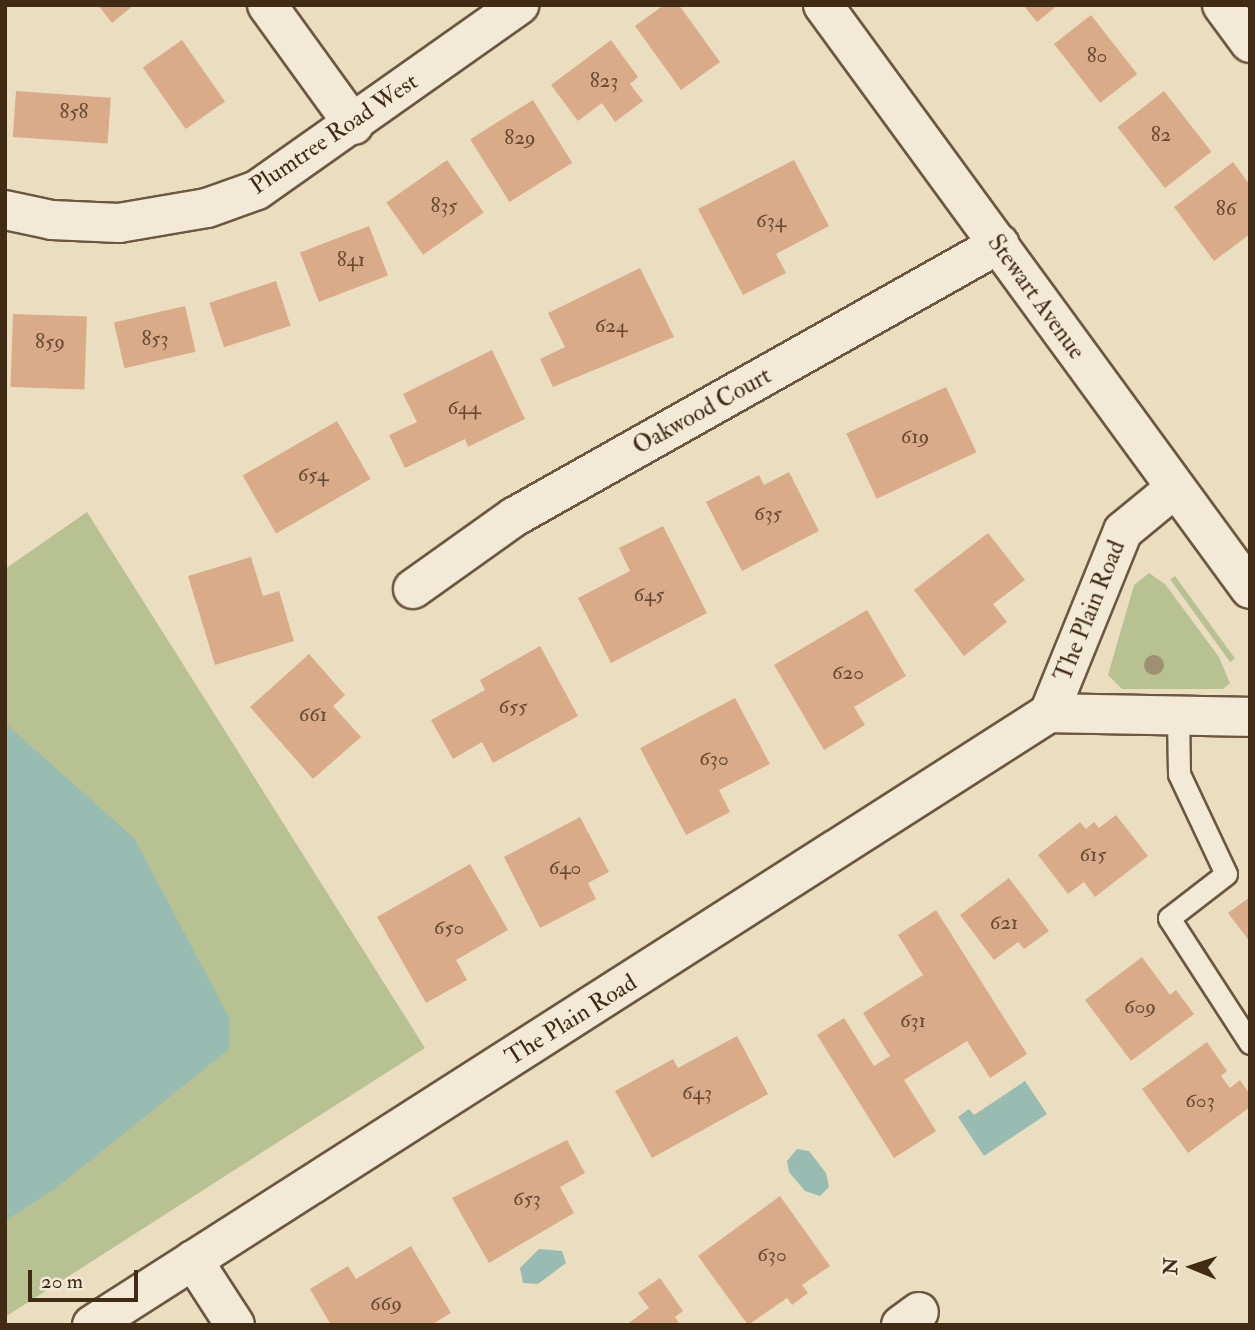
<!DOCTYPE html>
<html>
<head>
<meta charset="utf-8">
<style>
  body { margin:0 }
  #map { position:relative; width:1255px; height:1330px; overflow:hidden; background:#ebdec0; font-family:"IM FELL Double Pica",serif }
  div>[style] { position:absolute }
  .green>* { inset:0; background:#b7c192; transform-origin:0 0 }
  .water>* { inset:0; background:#98bcb1 }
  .building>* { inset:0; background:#d9ab89; transform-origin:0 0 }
  .roads { filter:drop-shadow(2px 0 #6c5840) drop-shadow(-2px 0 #6c5840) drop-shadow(0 2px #6c5840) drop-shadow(0 -2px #6c5840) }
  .lane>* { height:21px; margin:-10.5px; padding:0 10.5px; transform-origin:10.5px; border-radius:10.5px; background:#f2ead6 }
  .street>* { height:38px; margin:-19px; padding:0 19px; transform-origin:19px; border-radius:19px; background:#f2ead6 }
  .secondary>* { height:38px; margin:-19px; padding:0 19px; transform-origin:19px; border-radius:19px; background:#f2ead6 }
  .trees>* { width:20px; height:20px; margin:-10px; border-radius:50%; background:#9e9073 }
  span { translate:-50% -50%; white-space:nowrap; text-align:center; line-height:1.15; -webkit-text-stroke:7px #f2ead6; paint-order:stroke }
  .number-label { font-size:21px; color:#684b32 }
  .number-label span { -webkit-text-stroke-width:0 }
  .street-label { font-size:24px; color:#422b15 }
  .frame { position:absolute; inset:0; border:7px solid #422b15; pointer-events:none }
  .north { position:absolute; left:1157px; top:1232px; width:70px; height:70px; -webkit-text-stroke:5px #f2ead6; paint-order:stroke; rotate:272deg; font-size:19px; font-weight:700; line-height:28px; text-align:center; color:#422b15 }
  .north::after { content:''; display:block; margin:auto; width:24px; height:32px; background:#422b15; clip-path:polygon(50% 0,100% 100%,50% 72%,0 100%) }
  .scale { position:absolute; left:28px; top:1270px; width:110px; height:32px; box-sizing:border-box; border:4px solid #422b15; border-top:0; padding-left:9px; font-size:21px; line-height:24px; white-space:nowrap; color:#422b15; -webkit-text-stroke:5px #f2ead6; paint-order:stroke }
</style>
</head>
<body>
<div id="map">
  <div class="green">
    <i style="clip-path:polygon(87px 512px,425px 1048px,5px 1317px,5px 569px)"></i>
    <i style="clip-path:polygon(1149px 573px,1165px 584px,1219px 657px,1230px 683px,1223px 689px,1122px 689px,1108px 675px,1134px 585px)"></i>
    <i style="left:1175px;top:576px;width:102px;height:6px;rotate:54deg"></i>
  </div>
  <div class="water">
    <i style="clip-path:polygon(5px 723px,134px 838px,229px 1017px,229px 1049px,56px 1188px,5px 1221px)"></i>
    <i style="clip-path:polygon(1025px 1081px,1047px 1114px,984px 1156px,958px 1117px,969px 1109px,974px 1115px)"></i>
    <i style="clip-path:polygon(797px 1149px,809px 1151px,826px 1173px,829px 1187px,820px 1196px,805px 1191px,789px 1172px,787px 1161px)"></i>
    <i style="clip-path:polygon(539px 1249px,562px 1251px,566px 1263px,538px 1284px,523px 1283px,520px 1268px)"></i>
  </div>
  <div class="building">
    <i style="clip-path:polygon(98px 5px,134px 5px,112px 23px)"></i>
    <i style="clip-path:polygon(664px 5px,679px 5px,720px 62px,681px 90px,635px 26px)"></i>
    <i style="clip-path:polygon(1023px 5px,1058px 5px,1037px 22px)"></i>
    <i style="left:1091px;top:15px;width:75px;height:47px;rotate:52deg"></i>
    <i style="left:182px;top:40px;width:75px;height:48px;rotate:55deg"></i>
    <i style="clip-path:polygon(611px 40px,638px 77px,630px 84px,643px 101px,615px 122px,602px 103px,578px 121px,551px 85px)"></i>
    <i style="left:16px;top:91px;width:95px;height:46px;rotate:4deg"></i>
    <i style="left:1164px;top:91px;width:77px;height:59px;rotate:52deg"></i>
    <i style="left:533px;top:100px;width:74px;height:74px;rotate:58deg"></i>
    <i style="left:447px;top:160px;width:64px;height:74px;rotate:55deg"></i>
    <i style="clip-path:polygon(794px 160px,829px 226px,776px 254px,786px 273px,743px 295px,698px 209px)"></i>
    <i style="clip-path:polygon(1233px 162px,1250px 185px,1250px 234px,1214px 261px,1174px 207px)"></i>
    <i style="left:369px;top:226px;width:53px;height:74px;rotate:69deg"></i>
    <i style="clip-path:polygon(640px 268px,674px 337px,553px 387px,540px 359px,565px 347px,548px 313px)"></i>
    <i style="left:276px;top:281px;width:47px;height:70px;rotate:72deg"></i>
    <i style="left:185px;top:306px;width:47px;height:73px;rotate:77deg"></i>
    <i style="left:13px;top:314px;width:74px;height:73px;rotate:2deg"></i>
    <i style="clip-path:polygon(492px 350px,525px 419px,468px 447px,465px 439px,405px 468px,389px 435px,417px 422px,403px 394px)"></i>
    <i style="left:946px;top:387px;width:72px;height:110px;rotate:65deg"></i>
    <i style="left:337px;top:421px;width:67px;height:109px;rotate:60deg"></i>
    <i style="clip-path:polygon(789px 472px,819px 531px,742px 571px,706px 502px,759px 475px,764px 485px)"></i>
    <i style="clip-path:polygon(663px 526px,707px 613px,611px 663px,578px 598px,630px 571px,619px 548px)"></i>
    <i style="clip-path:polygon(988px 533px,1025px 580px,993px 604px,1007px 622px,964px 656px,914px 590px)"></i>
    <i style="clip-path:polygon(251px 557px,263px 596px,279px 591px,294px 641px,215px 665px,188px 576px)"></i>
    <i style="clip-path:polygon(867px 610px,906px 676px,854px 707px,865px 725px,824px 750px,774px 665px)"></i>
    <i style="clip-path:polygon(540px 646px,578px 716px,493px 763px,482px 742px,453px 759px,431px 720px,485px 690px,480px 680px)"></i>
    <i style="clip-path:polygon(309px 654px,345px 695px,333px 706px,361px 737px,313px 779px,250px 707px)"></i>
    <i style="clip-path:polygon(735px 698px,770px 764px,719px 790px,730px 812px,686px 835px,640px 748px)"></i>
    <i style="clip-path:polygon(1116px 815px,1148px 856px,1095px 897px,1084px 882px,1068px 894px,1038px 855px,1080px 822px,1086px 829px,1094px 822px,1099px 828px)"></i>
    <i style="clip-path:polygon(580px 817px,609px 872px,588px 883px,596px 899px,540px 928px,504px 857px)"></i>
    <i style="clip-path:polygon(470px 864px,508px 930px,456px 960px,467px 980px,426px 1003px,377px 917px)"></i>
    <i style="clip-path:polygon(1009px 878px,1049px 931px,1024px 949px,1018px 942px,994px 960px,960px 915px)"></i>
    <i style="clip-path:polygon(1250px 897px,1250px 942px,1228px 913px)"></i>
    <i style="clip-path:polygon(936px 910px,1027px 1054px,990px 1078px,967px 1041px,904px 1080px,936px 1131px,894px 1158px,817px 1035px,844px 1018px,874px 1066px,890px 1056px,863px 1013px,923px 975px,898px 935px)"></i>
    <i style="clip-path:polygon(1142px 957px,1170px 995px,1176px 990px,1194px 1014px,1131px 1061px,1085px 1000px)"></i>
    <i style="clip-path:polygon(737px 1036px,768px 1094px,652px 1158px,615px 1091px,673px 1059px,678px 1068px)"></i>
    <i style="clip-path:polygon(1207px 1042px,1227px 1071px,1221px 1076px,1230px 1088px,1240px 1080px,1250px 1095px,1250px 1107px,1188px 1153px,1142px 1089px)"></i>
    <i style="clip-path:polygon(567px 1140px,585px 1173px,560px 1187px,574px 1213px,489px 1263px,452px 1198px)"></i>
    <i style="clip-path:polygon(780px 1196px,830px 1266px,802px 1285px,808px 1293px,792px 1305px,787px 1298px,748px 1325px,698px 1256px)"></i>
    <i style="clip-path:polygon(411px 1246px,451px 1313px,431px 1325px,331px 1325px,310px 1289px,348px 1266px,356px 1279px)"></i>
    <i style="clip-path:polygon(660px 1278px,683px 1311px,675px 1317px,680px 1325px,626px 1325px,649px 1308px,638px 1293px)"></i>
  </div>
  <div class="roads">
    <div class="lane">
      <i style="left:1178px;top:716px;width:58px;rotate:89deg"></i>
      <i style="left:1179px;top:774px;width:110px;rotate:64.8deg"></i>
      <i style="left:1226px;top:874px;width:72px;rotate:142.3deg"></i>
      <i style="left:1169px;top:918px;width:149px;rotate:57.1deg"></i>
    </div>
    <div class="street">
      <i style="left:267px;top:5px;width:148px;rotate:54.1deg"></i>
      <i style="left:1222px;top:5px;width:47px;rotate:53.6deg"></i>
      <i style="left:5px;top:210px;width:48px;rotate:12deg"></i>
      <i style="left:52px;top:220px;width:67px;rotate:2.6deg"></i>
      <i style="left:119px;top:223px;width:89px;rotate:-9.7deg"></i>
      <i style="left:207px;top:208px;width:53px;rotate:-19.8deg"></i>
      <i style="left:257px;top:190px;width:321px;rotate:-35.2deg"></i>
      <i style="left:413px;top:589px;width:124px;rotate:-35.5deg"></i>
      <i style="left:514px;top:517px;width:557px;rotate:-29.37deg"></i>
      <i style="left:1049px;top:713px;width:196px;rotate:-67.9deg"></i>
      <i style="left:1123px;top:531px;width:66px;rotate:-39.5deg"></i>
      <i style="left:193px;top:1260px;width:77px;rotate:57.1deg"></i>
      <i style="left:92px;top:1325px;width:1136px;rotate:-32.6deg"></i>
      <i style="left:1049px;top:713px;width:201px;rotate:1.1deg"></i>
      <i style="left:901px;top:1325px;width:22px;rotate:-36deg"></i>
    </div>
    <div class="secondary">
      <i style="left:823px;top:5px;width:723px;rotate:53.83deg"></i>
    </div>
  </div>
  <div class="trees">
    <i style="left:1154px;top:665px"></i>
  </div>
  <div class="number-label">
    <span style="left:1097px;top:56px">80</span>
    <span style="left:604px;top:81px">823</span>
    <span style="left:74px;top:112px">858</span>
    <span style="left:1161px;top:135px">82</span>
    <span style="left:520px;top:138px">829</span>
    <span style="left:444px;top:206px">835</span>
    <span style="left:1226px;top:209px">86</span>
    <span style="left:771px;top:221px">634</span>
    <span style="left:351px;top:260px">841</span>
    <span style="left:611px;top:326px">624</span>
    <span style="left:155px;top:339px">853</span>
    <span style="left:50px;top:342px">859</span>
    <span style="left:464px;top:408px">644</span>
    <span style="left:915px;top:437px">619</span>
    <span style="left:313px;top:475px">654</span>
    <span style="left:768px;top:514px">635</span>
    <span style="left:649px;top:595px">645</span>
    <span style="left:848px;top:673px">620</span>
    <span style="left:513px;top:707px">655</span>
    <span style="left:313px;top:715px">661</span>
    <span style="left:714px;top:759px">630</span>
    <span style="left:1093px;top:855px">615</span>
    <span style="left:565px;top:868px">640</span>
    <span style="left:1004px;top:923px">621</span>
    <span style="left:449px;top:928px">650</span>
    <span style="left:1140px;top:1007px">609</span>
    <span style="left:913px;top:1021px">631</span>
    <span style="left:697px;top:1093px">643</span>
    <span style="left:1200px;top:1101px">603</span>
    <span style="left:527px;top:1199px">653</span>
    <span style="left:772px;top:1255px">630</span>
    <span style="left:386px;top:1304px">669</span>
  </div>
  <div class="street-label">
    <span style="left:334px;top:134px;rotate:-34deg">Plumtree Road West</span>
    <span style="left:1036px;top:297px;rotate:54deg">Stewart Avenue</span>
    <span style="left:702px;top:411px;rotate:-29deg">Oakwood Court</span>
    <span style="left:1090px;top:611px;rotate:-68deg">The Plain Road</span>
    <span style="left:571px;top:1020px;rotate:-32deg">The Plain Road</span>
  </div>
  <div class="frame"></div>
  <div class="north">N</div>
  <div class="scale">20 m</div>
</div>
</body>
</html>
